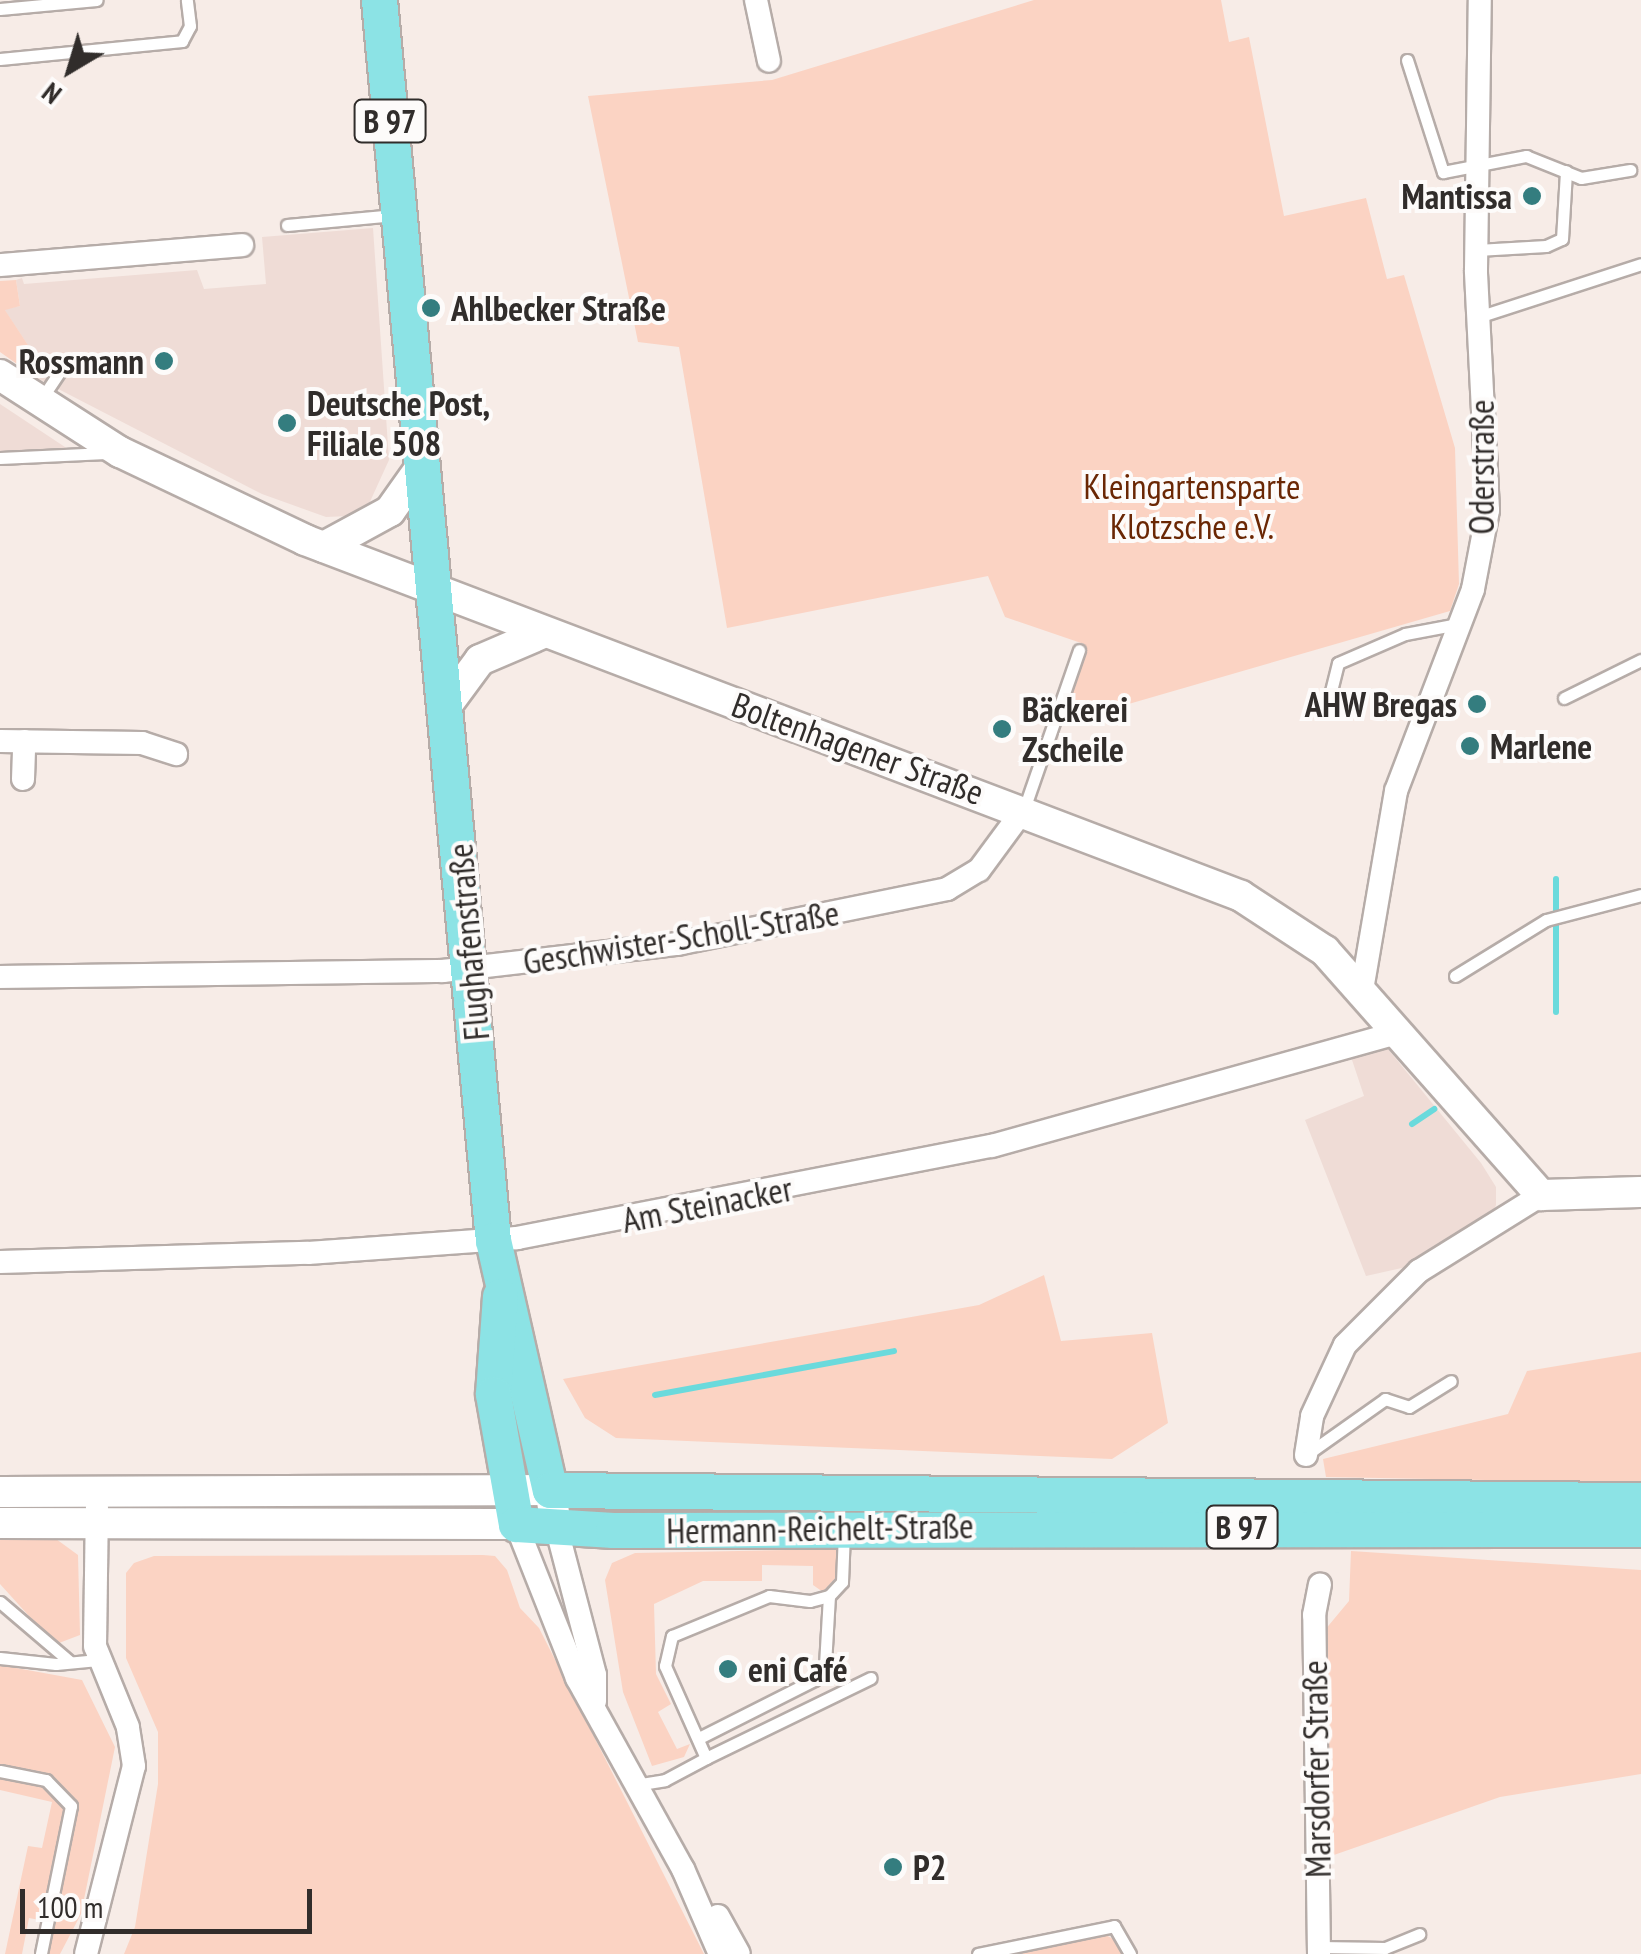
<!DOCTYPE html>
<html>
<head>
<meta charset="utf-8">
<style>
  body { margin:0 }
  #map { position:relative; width:1641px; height:1954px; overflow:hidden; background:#f7ece7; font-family:"PT Sans Narrow",sans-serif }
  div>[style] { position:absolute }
  .built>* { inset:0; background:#efdcd6 }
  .green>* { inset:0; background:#fbd3c3 }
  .stream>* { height:6px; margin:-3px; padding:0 3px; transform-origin:3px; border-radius:3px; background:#6adadc }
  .roads { filter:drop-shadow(2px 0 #b6aca8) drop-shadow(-2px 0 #b6aca8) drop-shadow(0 2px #b6aca8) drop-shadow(0 -2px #b6aca8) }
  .lane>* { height:11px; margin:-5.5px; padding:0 5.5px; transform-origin:5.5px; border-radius:5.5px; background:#fff }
  .street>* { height:22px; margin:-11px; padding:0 11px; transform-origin:11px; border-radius:11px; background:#fff }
  .secondary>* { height:30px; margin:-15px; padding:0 15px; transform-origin:15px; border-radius:15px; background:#fff }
  .primary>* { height:35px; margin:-17.5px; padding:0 17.5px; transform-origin:17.5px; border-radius:17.5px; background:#8ce3e5 }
  .dots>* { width:28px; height:28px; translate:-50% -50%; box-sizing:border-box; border:5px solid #fdfbfa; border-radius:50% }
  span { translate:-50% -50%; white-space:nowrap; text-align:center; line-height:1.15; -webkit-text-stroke:8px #fdfbfa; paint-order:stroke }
  .shield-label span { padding:2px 8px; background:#fdfbfa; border:2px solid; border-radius:8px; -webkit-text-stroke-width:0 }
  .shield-label { font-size:32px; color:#312d2b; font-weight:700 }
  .poi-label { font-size:35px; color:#312d2b; font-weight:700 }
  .right { translate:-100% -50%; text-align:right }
  .left { translate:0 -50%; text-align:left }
  .street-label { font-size:35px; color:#312d2b }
  .park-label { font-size:35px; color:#6a2704 }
  .north { position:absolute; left:20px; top:20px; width:100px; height:100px; -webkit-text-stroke:8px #fdfbfa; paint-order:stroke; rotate:218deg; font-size:28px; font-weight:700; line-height:40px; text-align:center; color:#312d2b }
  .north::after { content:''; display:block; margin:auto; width:35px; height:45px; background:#312d2b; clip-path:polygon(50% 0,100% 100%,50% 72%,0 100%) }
  .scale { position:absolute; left:20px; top:1889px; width:292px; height:45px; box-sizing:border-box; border:5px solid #312d2b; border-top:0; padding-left:12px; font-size:30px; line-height:35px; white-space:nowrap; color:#312d2b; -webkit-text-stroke:8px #fdfbfa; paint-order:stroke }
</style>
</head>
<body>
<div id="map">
  <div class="built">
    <i style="clip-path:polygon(373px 228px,389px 460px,368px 506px,349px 516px,326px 517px,262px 494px,37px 378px,43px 368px,4px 309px,20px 306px,16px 280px,22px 278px,24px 284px,197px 270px,204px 289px,266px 284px,262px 237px)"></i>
    <i style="clip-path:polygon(0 404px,71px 451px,0 453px)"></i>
    <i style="clip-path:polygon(1383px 1043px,1481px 1163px,1496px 1187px,1496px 1205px,1490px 1220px,1424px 1263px,1366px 1276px,1305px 1120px,1364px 1096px,1350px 1054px)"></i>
  </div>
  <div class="green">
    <i style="clip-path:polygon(1034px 0,1221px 0,1229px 42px,1249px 37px,1284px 216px,1366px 198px,1387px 279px,1404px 275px,1455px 448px,1459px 584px,1450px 611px,1063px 723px,1084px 644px,1005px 617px,988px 576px,727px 628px,679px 347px,638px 342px,588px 96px,772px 80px)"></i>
    <i style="clip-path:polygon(16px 280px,20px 306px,5px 310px,43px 368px,37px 378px,0 352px,0 281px)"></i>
    <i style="clip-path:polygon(1044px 1275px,1061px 1341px,1152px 1333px,1168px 1423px,1112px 1459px,616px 1438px,585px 1418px,563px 1379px,979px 1305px)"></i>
    <i style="clip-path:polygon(1641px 1352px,1641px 1483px,1326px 1477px,1323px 1459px,1508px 1414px,1527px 1371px)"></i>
    <i style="clip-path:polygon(0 1535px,52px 1536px,78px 1555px,80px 1635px,59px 1643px,48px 1637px,0 1584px)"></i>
    <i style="clip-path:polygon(836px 1549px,837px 1576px,823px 1592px,813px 1585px,813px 1566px,762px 1565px,762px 1581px,703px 1581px,654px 1604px,656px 1674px,671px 1704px,658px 1712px,677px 1749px,690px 1744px,684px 1757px,652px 1766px,623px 1692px,605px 1580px,612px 1563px,635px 1553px)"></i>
    <i style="clip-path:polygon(1351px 1551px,1641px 1570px,1641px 1774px,1500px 1797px,1331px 1856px,1324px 1631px,1349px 1601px)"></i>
    <i style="clip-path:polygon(483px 1555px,495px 1556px,507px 1570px,520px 1608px,539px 1628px,704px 1954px,124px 1954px,135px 1927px,158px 1784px,158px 1732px,126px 1658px,126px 1573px,134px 1563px,154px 1556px)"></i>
    <i style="clip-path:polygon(0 1665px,82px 1680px,115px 1747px,81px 1914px,60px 1954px,45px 1954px,50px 1922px,29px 1918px,22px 1954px,5px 1954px,28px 1846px,42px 1848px,52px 1802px,0 1790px)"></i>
    <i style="clip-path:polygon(1100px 1932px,1119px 1942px,1123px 1954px,1006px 1954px)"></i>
  </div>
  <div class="stream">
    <i style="left:1556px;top:910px;width:31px;rotate:-90deg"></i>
    <i style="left:1556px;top:1012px;width:89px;rotate:-90deg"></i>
    <i style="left:1412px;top:1124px;width:27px;rotate:-34deg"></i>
    <i style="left:655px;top:1395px;width:243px;rotate:-10.4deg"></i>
  </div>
  <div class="roads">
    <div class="lane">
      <i style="left:0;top:9px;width:97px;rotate:-5.3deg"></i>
      <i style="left:0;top:59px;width:183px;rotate:-5.6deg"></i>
      <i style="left:182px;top:41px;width:17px;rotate:-62deg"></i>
      <i style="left:190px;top:26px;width:26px;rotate:-97deg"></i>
      <i style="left:1407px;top:60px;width:118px;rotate:72.2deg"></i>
      <i style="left:1443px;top:172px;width:85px;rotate:-10.9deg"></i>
      <i style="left:1526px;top:156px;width:59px;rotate:21.8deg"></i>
      <i style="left:1581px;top:178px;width:50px;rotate:-9.3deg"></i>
      <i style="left:287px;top:225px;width:108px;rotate:-5.3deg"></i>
      <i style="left:1477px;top:250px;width:69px;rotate:-3.3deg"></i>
      <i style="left:1546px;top:246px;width:17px;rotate:-24deg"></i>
      <i style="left:1562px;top:239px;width:68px;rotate:-86.6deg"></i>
      <i style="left:1478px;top:317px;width:171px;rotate:-18deg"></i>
      <i style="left:42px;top:398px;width:43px;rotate:-56.3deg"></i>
      <i style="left:0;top:458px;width:106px;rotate:-2.7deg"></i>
      <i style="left:1564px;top:698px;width:86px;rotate:-26.3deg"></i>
      <i style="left:1328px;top:703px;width:41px;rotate:-76deg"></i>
      <i style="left:1338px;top:663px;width:73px;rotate:-23.4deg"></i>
      <i style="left:1405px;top:634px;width:54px;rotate:-10.7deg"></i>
      <i style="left:1024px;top:809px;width:168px;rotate:-70.9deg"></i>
      <i style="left:1455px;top:976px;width:107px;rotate:-31.6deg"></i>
      <i style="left:1546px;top:920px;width:98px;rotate:-14.7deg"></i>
      <i style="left:1306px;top:1455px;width:97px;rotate:-35.3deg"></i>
      <i style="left:1385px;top:1399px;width:25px;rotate:18deg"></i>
      <i style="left:1409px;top:1407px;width:49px;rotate:-31.8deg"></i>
      <i style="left:0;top:1602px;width:91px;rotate:40.5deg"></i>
      <i style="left:0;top:1658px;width:56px;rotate:6.1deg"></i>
      <i style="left:56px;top:1664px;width:42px;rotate:-5.4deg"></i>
      <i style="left:701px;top:1737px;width:127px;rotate:-26.8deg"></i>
      <i style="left:814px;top:1680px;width:19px;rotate:-54deg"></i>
      <i style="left:825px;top:1665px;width:69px;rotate:-86.7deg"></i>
      <i style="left:706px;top:1758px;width:183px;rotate:-25.9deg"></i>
      <i style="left:0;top:1771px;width:47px;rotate:11.1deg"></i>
      <i style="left:46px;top:1780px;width:36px;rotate:46deg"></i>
      <i style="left:71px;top:1806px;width:151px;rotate:101.5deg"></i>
      <i style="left:635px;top:1785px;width:30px;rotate:-9deg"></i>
      <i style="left:665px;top:1780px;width:47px;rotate:-28.2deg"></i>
      <i style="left:706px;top:1758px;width:101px;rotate:-114deg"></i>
      <i style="left:665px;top:1666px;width:31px;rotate:-77deg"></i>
      <i style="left:672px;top:1636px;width:105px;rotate:-22.4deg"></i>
      <i style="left:769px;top:1596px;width:41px;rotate:7deg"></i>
      <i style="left:810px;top:1601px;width:20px;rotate:-15deg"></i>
      <i style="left:829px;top:1596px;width:19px;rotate:-47deg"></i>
      <i style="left:842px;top:1582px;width:50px;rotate:-87.7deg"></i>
      <i style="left:1319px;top:1947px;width:66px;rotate:0.9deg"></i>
      <i style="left:1385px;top:1948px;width:37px;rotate:-22deg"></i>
      <i style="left:978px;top:1954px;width:139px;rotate:-11.6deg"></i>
      <i style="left:1114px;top:1926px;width:32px;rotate:60deg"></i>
    </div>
    <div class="street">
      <i style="left:756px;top:0;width:62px;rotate:78deg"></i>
      <i style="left:0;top:265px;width:243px;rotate:-4.7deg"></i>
      <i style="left:0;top:741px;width:142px;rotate:0.8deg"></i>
      <i style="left:142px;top:743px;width:36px;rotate:18deg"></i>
      <i style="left:23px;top:779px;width:38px;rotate:-88deg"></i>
      <i style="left:0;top:977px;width:443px;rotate:-0.8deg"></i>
      <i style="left:443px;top:971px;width:236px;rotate:-6.6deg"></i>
      <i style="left:677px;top:944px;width:276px;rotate:-11.5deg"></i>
      <i style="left:947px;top:889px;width:37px;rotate:-31deg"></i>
      <i style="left:979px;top:870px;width:76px;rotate:-53.6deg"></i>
      <i style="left:1362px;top:990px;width:202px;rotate:-80.3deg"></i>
      <i style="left:1396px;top:791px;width:216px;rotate:-69.1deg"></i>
      <i style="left:1473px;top:589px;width:80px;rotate:-79.2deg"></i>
      <i style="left:1488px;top:510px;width:240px;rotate:-92.9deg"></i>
      <i style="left:1476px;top:270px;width:270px;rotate:-89.2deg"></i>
      <i style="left:0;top:1262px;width:308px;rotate:-1.7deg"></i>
      <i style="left:308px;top:1253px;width:210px;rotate:-4.1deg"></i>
      <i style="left:517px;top:1238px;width:484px;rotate:-11deg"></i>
      <i style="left:992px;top:1146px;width:420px;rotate:-15.6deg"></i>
      <i style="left:1306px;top:1455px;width:39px;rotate:-81deg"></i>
      <i style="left:1312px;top:1416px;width:78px;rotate:-65.1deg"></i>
      <i style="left:1345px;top:1345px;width:105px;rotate:-45deg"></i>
      <i style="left:1419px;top:1271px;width:144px;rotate:-31.9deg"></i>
      <i style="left:516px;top:1524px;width:166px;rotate:68.4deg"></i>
      <i style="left:577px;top:1678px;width:218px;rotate:61deg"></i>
      <i style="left:683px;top:1869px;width:93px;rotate:66.5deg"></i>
      <i style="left:556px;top:1526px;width:154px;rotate:75.3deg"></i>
      <i style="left:595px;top:1675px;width:26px;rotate:90deg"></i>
      <i style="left:718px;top:1916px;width:43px;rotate:61.1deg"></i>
      <i style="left:86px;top:1954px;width:194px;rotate:-75.7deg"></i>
      <i style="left:134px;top:1766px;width:39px;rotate:-99deg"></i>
      <i style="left:128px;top:1727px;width:87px;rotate:-112.2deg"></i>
      <i style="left:95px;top:1646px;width:139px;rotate:-89.2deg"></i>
      <i style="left:1319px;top:1954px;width:339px;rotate:-90.8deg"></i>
      <i style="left:1314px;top:1615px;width:31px;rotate:-79deg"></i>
    </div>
    <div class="secondary">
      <i style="left:0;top:375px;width:143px;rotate:32.7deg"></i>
      <i style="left:120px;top:452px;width:205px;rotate:25.4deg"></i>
      <i style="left:305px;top:540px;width:1001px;rotate:20.82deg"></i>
      <i style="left:1241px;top:896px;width:100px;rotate:33.2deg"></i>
      <i style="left:1325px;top:951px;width:326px;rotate:48.5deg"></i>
      <i style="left:1541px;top:1195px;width:100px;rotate:-1.7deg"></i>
      <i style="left:324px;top:547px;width:75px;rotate:-28.6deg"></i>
      <i style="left:390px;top:511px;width:50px;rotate:-54.7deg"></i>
      <i style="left:446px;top:706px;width:57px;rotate:-53.5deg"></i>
      <i style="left:480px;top:660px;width:69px;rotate:-23.2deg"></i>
      <i style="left:0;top:1492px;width:550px;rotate:-0.21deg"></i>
      <i style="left:550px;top:1490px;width:22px;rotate:80deg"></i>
      <i style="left:0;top:1523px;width:516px;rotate:0.11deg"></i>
    </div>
    <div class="primary">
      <i style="left:379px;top:0;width:1245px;rotate:84.75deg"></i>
      <i style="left:493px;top:1240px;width:256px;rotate:77.2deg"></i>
      <i style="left:550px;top:1490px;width:1091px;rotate:0.53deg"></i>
      <i style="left:500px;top:1296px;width:98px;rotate:94.1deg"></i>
      <i style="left:493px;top:1394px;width:132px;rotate:80deg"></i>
      <i style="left:516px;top:1524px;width:97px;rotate:3.5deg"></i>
      <i style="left:613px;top:1530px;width:1028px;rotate:-0.06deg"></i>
    </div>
  </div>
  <div class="dots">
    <i style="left:1532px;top:196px;background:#347d7f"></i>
    <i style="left:431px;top:308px;background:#347d7f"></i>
    <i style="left:164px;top:361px;background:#347d7f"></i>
    <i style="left:287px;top:423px;background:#347d7f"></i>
    <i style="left:1477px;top:704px;background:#347d7f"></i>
    <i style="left:1002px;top:729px;background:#347d7f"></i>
    <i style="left:1470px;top:746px;background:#347d7f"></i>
    <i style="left:728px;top:1669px;background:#347d7f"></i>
    <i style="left:893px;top:1867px;background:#347d7f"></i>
  </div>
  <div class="shield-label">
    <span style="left:390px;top:121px">B 97</span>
    <span style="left:1242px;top:1527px">B 97</span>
  </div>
  <div class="poi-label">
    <span class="right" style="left:1512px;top:196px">Mantissa</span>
    <span class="left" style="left:451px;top:308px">Ahlbecker Straße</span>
    <span class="right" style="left:144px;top:361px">Rossmann</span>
    <span class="left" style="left:307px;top:423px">Deutsche Post,<br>Filiale 508</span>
    <span class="right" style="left:1457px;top:704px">AHW Bregas</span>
    <span class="left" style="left:1022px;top:729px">Bäckerei<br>Zscheile</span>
    <span class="left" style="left:1490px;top:746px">Marlene</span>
    <span class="left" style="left:748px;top:1669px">eni Café</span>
    <span class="left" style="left:913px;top:1867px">P2</span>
  </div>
  <div class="street-label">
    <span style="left:1481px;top:467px;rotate:-90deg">Oderstraße</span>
    <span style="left:858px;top:748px;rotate:20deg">Boltenhagener Straße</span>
    <span style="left:681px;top:937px;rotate:-9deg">Geschwister-Scholl-Straße</span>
    <span style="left:468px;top:942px;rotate:-95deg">Flughafenstraße</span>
    <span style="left:707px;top:1204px;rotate:-11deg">Am Steinacker</span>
    <span style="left:820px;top:1528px;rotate:-1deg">Hermann-Reichelt-Straße</span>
    <span style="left:1316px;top:1769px;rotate:-91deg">Marsdorfer Straße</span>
  </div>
  <div class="park-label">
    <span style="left:1192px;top:506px">Kleingartensparte<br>Klotzsche e.V.</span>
  </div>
  <div class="north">N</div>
  <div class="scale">100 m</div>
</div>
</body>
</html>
